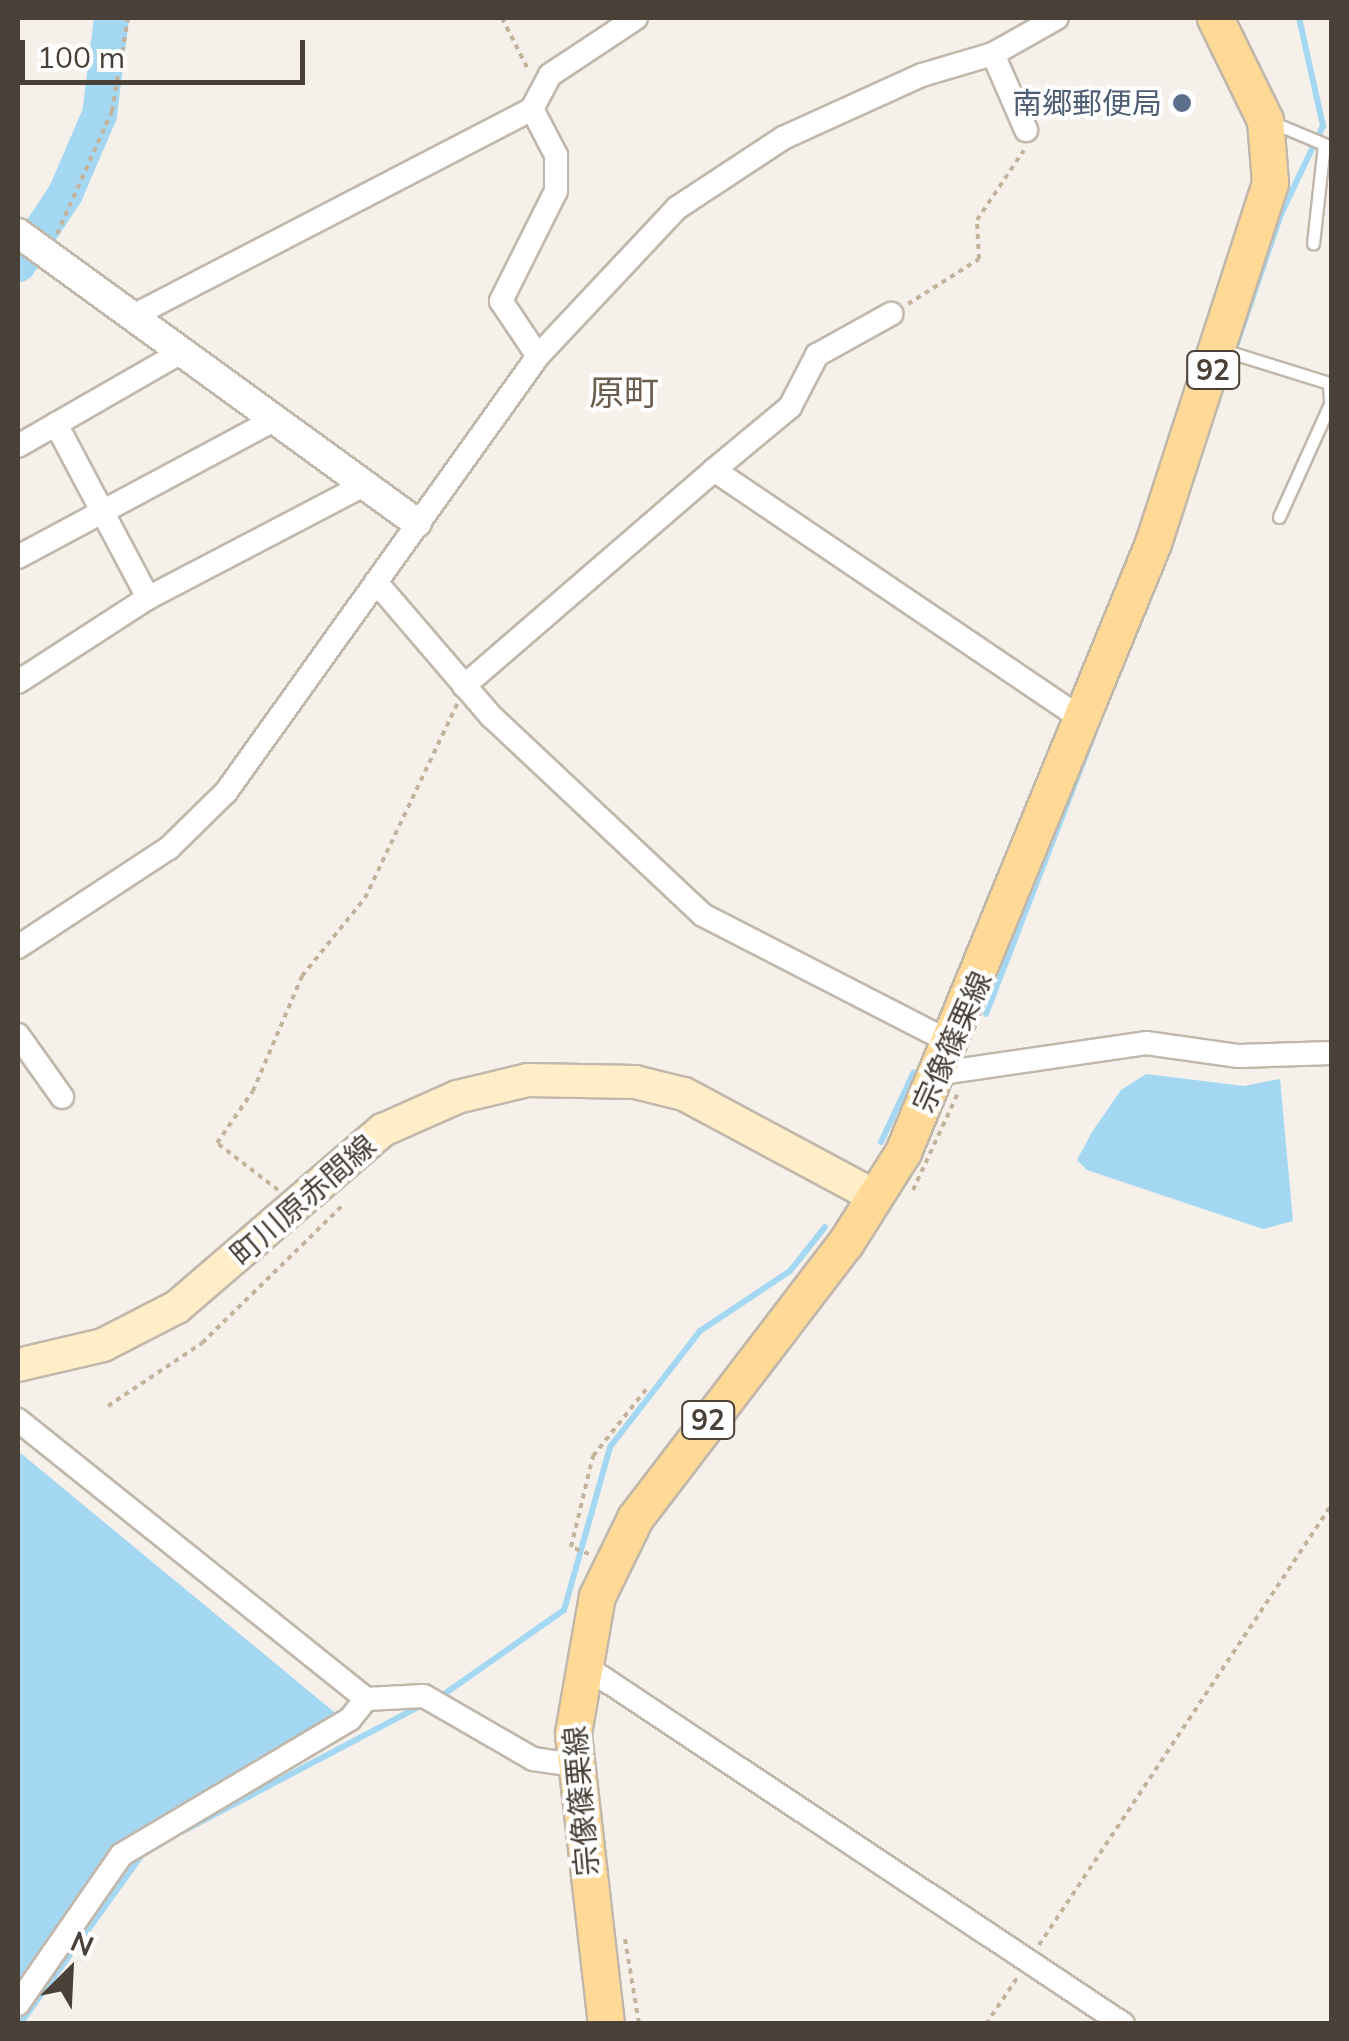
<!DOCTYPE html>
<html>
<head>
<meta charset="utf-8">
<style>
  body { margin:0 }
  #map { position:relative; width:1349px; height:2041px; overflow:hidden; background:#f5f0e9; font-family:Mulish,"Noto Sans JP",sans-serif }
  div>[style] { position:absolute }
  .water>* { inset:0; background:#a4d8f2 }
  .stream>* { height:6px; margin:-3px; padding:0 3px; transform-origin:3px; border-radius:3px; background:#a4d8f2 }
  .river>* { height:35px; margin:-17.5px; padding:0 17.5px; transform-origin:17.5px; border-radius:17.5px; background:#a4d8f2 }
  .path>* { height:4px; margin-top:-2px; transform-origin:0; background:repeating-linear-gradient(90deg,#c3b29c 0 5px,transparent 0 10px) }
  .roads { filter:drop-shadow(2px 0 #c1b7ab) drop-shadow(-2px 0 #c1b7ab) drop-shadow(0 2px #c1b7ab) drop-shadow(0 -2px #c1b7ab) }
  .service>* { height:11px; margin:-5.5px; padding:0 5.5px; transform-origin:5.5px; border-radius:5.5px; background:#fff }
  .minor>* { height:22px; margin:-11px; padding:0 11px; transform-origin:11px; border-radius:11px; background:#fff }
  .tertiary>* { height:28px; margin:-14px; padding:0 14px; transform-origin:14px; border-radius:14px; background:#fff }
  .secondary>* { height:32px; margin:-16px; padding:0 16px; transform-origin:16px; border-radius:16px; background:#ffeec8 }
  .primary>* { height:35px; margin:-17.5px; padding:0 17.5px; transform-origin:17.5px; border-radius:17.5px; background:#ffda97 }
  .dots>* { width:28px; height:28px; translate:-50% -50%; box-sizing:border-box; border:5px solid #fff; border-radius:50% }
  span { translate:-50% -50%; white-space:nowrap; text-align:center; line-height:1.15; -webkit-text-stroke:8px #fff; paint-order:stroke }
  .shield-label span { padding:2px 8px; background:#fff; border:2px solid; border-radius:8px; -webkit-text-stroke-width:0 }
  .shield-label { font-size:28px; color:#494037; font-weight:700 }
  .service-label { font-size:30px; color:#4e5e75 }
  .right { translate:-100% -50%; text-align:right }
  .street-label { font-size:30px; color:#494037 }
  .quarter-label { font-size:35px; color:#6c5d4e }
  .frame { position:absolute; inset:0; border:20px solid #494037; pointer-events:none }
  .north { position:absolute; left:20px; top:1921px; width:100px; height:100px; -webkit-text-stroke:8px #fff; paint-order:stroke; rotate:24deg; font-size:28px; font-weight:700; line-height:40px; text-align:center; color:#494037 }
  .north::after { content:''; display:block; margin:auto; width:35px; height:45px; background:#494037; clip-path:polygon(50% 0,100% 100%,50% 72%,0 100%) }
  .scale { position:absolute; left:20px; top:40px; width:285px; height:45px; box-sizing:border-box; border:5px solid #494037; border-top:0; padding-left:12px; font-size:30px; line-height:35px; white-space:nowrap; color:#494037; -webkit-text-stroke:8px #fff; paint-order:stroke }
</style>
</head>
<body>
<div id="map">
  <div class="water">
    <i style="clip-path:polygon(1146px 1074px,1244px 1086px,1280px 1079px,1293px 1221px,1263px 1229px,1087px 1170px,1077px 1160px,1092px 1132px,1121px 1090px)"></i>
    <i style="clip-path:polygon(18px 1451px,339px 1716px,99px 1863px,18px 1987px)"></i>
  </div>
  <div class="stream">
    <i style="left:1216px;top:405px;width:202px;rotate:-71.2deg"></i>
    <i style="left:1281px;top:214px;width:98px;rotate:-64.5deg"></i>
    <i style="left:1323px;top:126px;width:111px;rotate:-102.5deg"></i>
    <i style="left:986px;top:1014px;width:333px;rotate:-68.9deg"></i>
    <i style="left:881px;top:1142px;width:77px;rotate:-64.8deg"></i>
    <i style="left:440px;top:1697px;width:151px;rotate:-35.1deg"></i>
    <i style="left:564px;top:1610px;width:169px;rotate:-74.2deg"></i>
    <i style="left:610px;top:1447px;width:147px;rotate:-52.2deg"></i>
    <i style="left:700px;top:1331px;width:108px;rotate:-33.7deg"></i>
    <i style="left:790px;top:1271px;width:56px;rotate:-51.5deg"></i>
    <i style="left:183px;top:1831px;width:272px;rotate:-27.8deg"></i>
    <i style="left:20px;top:2024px;width:208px;rotate:-54.2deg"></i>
  </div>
  <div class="river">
    <i style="left:18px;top:264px;width:85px;rotate:-56.5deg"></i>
    <i style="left:65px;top:193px;width:86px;rotate:-66.7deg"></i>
    <i style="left:99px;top:114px;width:97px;rotate:-82.9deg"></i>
  </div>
  <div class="path">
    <i style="left:502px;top:18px;width:59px;rotate:63deg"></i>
    <i style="left:57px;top:234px;width:135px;rotate:-65.9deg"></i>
    <i style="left:112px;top:111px;width:94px;rotate:-80.2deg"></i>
    <i style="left:908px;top:304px;width:84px;rotate:-32.4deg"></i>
    <i style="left:979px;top:259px;width:39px;rotate:-93deg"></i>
    <i style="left:977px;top:220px;width:84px;rotate:-56.1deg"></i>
    <i style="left:278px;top:1190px;width:77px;rotate:-142.4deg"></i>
    <i style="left:217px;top:1143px;width:63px;rotate:-55.3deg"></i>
    <i style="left:253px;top:1091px;width:125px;rotate:-66.9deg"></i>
    <i style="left:302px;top:976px;width:100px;rotate:-51.1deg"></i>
    <i style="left:365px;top:898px;width:215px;rotate:-64.6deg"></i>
    <i style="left:913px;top:1190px;width:105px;rotate:-65.1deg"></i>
    <i style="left:108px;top:1406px;width:113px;rotate:-33.8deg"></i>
    <i style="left:202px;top:1343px;width:196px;rotate:-44.4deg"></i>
    <i style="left:589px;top:1554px;width:19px;rotate:-159deg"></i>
    <i style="left:571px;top:1547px;width:94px;rotate:-76.4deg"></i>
    <i style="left:593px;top:1456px;width:87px;rotate:-51.5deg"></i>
    <i style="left:625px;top:1939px;width:86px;rotate:80.6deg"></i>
    <i style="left:1039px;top:1945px;width:529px;rotate:-56.4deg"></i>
    <i style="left:986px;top:2024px;width:55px;rotate:-56deg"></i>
  </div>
  <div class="roads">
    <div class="service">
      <i style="left:1269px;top:121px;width:60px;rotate:22.7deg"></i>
      <i style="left:1324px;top:144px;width:100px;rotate:96.3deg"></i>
      <i style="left:1220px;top:349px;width:114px;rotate:17.3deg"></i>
      <i style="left:1329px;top:383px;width:21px;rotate:87deg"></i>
      <i style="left:1330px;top:404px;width:124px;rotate:114.3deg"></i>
    </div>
    <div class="minor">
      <i style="left:993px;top:54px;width:83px;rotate:66.5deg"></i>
      <i style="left:532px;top:109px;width:52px;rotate:62.4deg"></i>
      <i style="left:556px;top:155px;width:36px;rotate:90deg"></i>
      <i style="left:556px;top:191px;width:123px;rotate:116.6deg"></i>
      <i style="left:501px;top:301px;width:66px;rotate:56.1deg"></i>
      <i style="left:135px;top:315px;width:447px;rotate:-27.4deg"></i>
      <i style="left:532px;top:109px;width:38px;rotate:-62deg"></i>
      <i style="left:550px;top:75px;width:103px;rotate:-33.5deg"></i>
      <i style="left:56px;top:424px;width:197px;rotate:62.1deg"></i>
      <i style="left:18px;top:446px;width:190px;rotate:-29.9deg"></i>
      <i style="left:714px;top:470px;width:99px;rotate:-39.7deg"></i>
      <i style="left:790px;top:407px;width:59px;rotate:-62.6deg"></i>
      <i style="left:817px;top:355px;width:85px;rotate:-29deg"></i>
      <i style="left:18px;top:557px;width:289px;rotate:-28.2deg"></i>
      <i style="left:376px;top:582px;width:177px;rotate:49.4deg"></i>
      <i style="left:491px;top:716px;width:291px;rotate:43.2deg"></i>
      <i style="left:703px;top:915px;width:282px;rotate:27.2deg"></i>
      <i style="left:18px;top:682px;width:155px;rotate:-32.9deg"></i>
      <i style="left:148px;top:598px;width:244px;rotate:-27.6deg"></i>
      <i style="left:464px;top:686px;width:330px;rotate:-40.8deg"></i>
      <i style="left:714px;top:470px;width:446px;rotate:34.1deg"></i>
      <i style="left:18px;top:947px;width:181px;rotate:-33.3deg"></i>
      <i style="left:169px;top:848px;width:80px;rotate:-44.5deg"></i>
      <i style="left:226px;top:792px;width:536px;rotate:-54.41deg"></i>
      <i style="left:538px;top:356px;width:203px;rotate:-46.8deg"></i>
      <i style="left:677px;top:208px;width:127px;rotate:-33.4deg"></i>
      <i style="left:783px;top:138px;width:153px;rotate:-24.4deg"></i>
      <i style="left:922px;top:75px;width:74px;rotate:-16.5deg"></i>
      <i style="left:993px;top:54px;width:73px;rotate:-29.4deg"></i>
      <i style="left:18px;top:1035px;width:76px;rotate:54.6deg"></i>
      <i style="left:941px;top:1073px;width:207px;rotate:-8.3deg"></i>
      <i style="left:1146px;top:1043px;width:94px;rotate:8deg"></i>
      <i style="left:1239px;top:1056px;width:93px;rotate:-1.8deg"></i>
      <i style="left:18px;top:1420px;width:446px;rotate:38.7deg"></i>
      <i style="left:580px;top:1663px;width:652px;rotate:33.62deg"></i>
      <i style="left:18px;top:2004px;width:181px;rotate:-55.3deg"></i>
      <i style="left:121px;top:1855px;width:266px;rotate:-30.7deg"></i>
      <i style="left:350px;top:1719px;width:26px;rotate:-51deg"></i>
      <i style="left:366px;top:1699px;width:58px;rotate:-3deg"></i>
      <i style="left:424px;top:1696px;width:126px;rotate:30deg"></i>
      <i style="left:533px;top:1759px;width:41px;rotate:8.3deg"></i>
    </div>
    <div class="tertiary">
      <i style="left:18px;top:233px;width:493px;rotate:36deg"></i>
    </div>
    <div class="secondary">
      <i style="left:18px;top:1365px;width:87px;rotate:-13.2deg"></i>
      <i style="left:103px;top:1345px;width:83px;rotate:-27.2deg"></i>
      <i style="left:177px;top:1307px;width:272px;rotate:-40.7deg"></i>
      <i style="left:383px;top:1130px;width:81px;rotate:-24deg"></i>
      <i style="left:457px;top:1097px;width:73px;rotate:-13.5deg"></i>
      <i style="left:528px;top:1080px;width:107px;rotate:1.1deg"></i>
      <i style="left:635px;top:1082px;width:50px;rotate:13.8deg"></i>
      <i style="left:684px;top:1094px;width:218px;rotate:28.2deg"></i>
    </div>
    <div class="primary">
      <i style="left:606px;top:2024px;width:293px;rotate:-96.5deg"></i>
      <i style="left:573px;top:1733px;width:139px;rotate:-80.1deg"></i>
      <i style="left:597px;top:1596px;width:87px;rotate:-64deg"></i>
      <i style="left:635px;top:1518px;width:347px;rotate:-52.6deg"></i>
      <i style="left:846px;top:1242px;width:107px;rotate:-57.7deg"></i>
      <i style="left:903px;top:1152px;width:658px;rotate:-67.68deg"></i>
      <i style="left:1153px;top:543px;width:379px;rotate:-72deg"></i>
      <i style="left:1270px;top:182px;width:62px;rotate:-94.6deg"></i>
      <i style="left:1265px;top:120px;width:114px;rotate:-116.1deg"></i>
    </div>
  </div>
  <div class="dots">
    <i style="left:1182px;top:103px;background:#5c6f8a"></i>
  </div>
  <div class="shield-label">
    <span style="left:1213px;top:370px">92</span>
    <span style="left:708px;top:1420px">92</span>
  </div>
  <div class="service-label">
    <span class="right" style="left:1162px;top:103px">南郷郵便局</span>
  </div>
  <div class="street-label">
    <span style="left:952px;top:1042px;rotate:-66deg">宗像篠栗線</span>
    <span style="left:303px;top:1200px;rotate:-41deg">町川原赤間線</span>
    <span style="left:581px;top:1801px;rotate:-95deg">宗像篠栗線</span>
  </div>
  <div class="quarter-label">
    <span style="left:624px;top:392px">原町</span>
  </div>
  <div class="frame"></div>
  <div class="north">N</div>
  <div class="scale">100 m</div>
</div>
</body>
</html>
